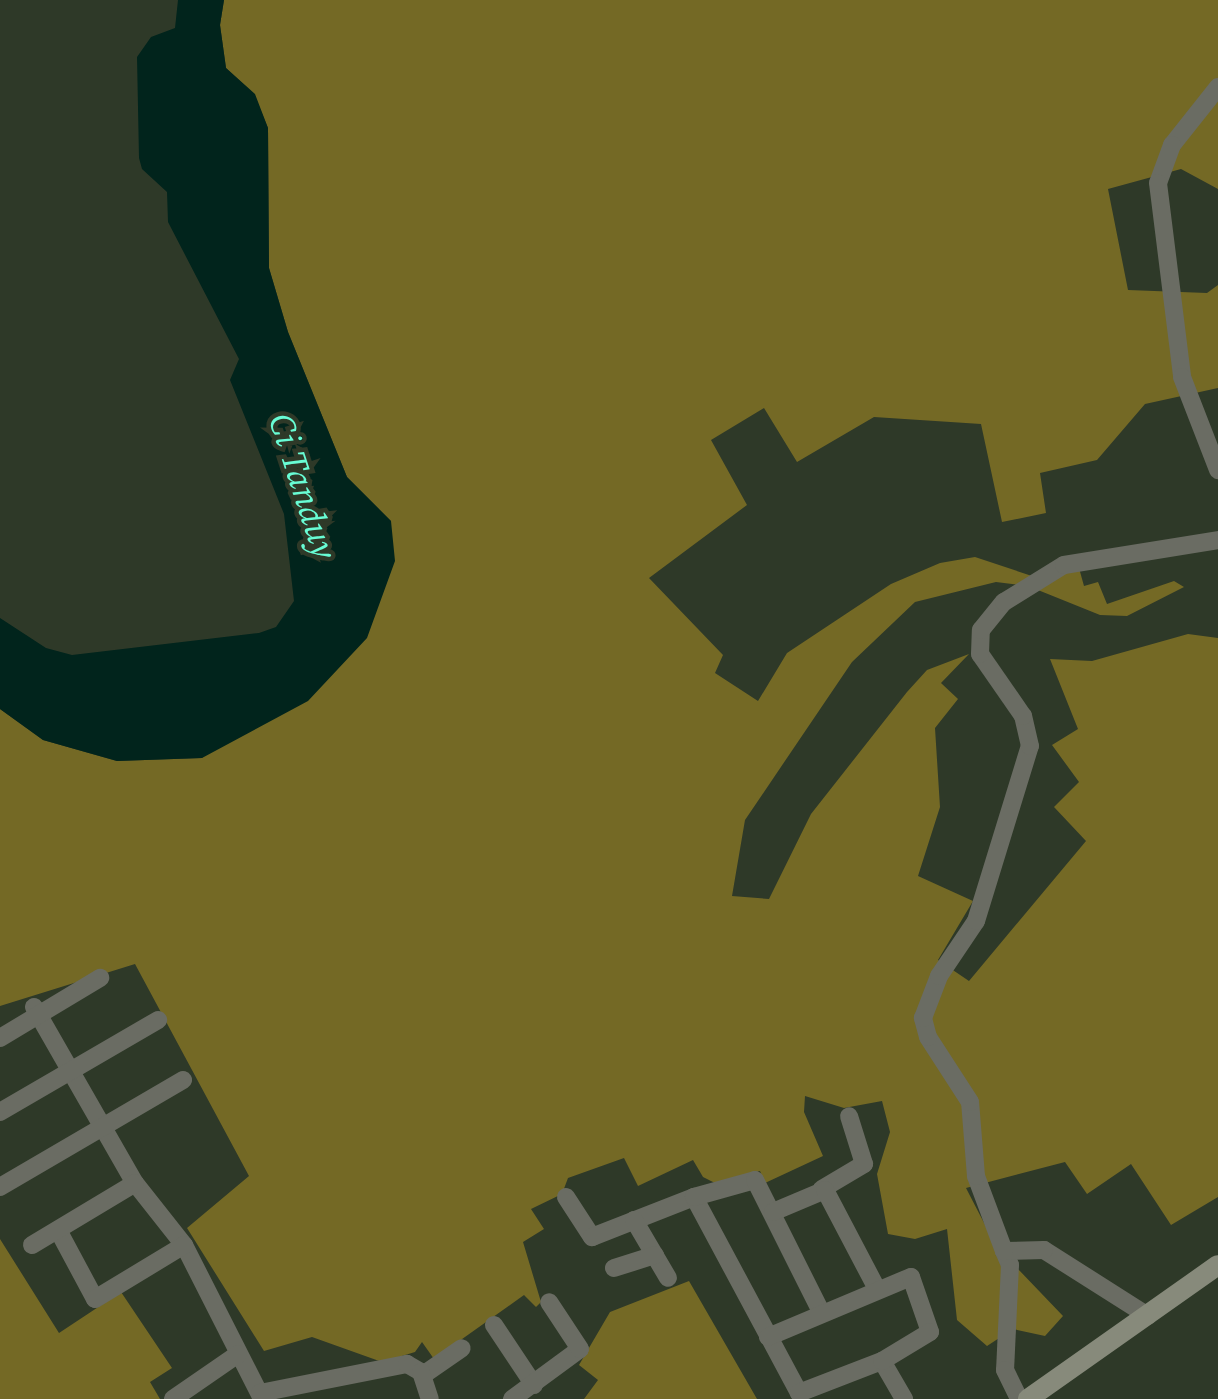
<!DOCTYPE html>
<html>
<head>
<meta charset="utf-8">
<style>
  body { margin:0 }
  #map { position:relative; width:1218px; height:1399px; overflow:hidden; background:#2e3928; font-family:"Source Serif 4",serif }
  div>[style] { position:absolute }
  .forest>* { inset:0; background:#746925 }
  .water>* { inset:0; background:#01241c }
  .street>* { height:18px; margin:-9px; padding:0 9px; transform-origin:9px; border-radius:9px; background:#6a6c63 }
  .secondary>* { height:20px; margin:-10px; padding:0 10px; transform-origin:10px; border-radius:10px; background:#878a7b }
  span { translate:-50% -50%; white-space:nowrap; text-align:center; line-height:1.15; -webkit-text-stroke:9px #2e3928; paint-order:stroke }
  .water-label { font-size:35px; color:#68fdd5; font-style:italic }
</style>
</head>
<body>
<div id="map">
  <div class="forest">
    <i style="clip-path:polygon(224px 0,1218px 0,1218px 189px,1181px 169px,1108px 189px,1128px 290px,1207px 293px,1218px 285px,1218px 388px,1145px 404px,1097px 460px,1040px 473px,1046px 513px,1002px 522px,981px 424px,874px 417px,797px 462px,764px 408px,711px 440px,747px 505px,649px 578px,723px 655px,715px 673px,758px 701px,787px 653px,891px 584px,940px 563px,975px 557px,1047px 581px,1079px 568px,1084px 586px,1098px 582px,1107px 604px,1174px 581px,1184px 587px,1127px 616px,1100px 615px,1028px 586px,996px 582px,915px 602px,852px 662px,745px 820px,732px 896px,769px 899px,811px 814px,907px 692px,927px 670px,969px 654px,941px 683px,958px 699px,935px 728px,940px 807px,918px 876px,973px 901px,938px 960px,969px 981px,1086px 841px,1054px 807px,1079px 782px,1052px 745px,1078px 729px,1050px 659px,1092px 661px,1188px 634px,1218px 638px,1218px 1197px,1171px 1225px,1131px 1164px,1087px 1194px,1065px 1162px,966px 1188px,996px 1246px,1063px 1316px,1045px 1336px,1013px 1329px,987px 1346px,957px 1320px,947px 1229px,915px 1239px,888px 1234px,877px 1174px,890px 1132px,882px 1101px,844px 1108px,805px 1096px,804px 1112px,823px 1156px,765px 1183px,760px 1171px,715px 1183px,703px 1177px,693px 1160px,638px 1186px,624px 1158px,568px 1178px,562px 1194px,531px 1209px,544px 1229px,523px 1242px,541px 1302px,536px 1307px,524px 1295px,434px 1359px,422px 1342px,415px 1352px,382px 1362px,312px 1337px,264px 1351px,187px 1228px,249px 1176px,135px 964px,0 1006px,0 709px,43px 740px,117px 761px,202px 758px,391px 521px,347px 477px,288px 332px,269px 268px,268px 128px,254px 94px,226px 68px,220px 25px)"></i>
    <i style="clip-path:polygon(0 1239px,59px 1333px,121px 1292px,172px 1368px,150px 1382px,160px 1399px,0 1399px)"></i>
    <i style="clip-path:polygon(689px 1281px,757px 1399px,584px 1399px,598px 1380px,579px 1365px,610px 1312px)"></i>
  </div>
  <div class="water">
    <i style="clip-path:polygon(178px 0,224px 0,220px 25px,226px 68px,255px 94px,268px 128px,269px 268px,288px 332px,347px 477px,391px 521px,395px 561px,367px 638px,308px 701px,202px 758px,117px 761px,43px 740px,0 709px,0 618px,46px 648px,72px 655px,259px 633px,276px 627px,294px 601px,284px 514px,230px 380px,239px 359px,168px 222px,167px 192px,142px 169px,139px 158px,137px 57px,151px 37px,175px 28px)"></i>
  </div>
  <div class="street">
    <i style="left:1218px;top:87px;width:74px;rotate:128.4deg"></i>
    <i style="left:1172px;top:145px;width:40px;rotate:110.2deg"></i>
    <i style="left:1158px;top:183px;width:195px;rotate:82.9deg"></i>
    <i style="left:1182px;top:377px;width:100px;rotate:68.8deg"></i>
    <i style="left:34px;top:1007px;width:203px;rotate:60.2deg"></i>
    <i style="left:135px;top:1183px;width:79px;rotate:51.7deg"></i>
    <i style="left:184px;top:1245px;width:173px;rotate:63.1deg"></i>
    <i style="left:0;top:1038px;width:117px;rotate:-31deg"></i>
    <i style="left:0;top:1112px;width:183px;rotate:-30.2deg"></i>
    <i style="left:0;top:1187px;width:212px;rotate:-30.3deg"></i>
    <i style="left:822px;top:1189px;width:49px;rotate:-30.8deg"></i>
    <i style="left:864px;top:1164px;width:50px;rotate:-107.4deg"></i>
    <i style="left:566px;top:1197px;width:48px;rotate:57deg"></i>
    <i style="left:592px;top:1237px;width:110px;rotate:-21.4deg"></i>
    <i style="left:694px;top:1197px;width:222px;rotate:61.8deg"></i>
    <i style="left:799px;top:1393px;width:89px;rotate:-21.1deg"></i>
    <i style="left:882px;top:1361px;width:44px;rotate:59.9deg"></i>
    <i style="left:694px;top:1197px;width:63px;rotate:-15.6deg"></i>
    <i style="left:755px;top:1180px;width:148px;rotate:63.4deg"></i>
    <i style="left:773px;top:1212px;width:56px;rotate:-22.9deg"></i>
    <i style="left:825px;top:1190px;width:112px;rotate:62.3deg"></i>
    <i style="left:634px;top:1220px;width:67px;rotate:59.6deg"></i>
    <i style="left:58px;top:1230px;width:78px;rotate:61.8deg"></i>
    <i style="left:95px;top:1299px;width:104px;rotate:-31.2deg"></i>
    <i style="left:32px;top:1245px;width:120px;rotate:-31deg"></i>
    <i style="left:1004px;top:1251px;width:15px;rotate:67deg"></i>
    <i style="left:1010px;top:1265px;width:105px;rotate:92.7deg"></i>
    <i style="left:1005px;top:1370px;width:32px;rotate:64deg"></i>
    <i style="left:614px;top:1268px;width:43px;rotate:-17.6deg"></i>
    <i style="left:1148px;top:1316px;width:123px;rotate:-147.6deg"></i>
    <i style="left:1044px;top:1250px;width:40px;rotate:178.6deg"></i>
    <i style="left:1004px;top:1251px;width:80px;rotate:-110.5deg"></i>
    <i style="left:976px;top:1176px;width:74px;rotate:-94.6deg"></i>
    <i style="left:970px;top:1102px;width:77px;rotate:-122.9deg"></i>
    <i style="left:928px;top:1037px;width:20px;rotate:-105deg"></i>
    <i style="left:923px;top:1018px;width:45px;rotate:-69.1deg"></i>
    <i style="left:939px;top:976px;width:66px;rotate:-56.1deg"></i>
    <i style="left:976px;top:921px;width:183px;rotate:-72.9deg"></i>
    <i style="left:1030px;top:746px;width:31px;rotate:-103deg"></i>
    <i style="left:1023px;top:716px;width:75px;rotate:-124.7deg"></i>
    <i style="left:980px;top:654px;width:24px;rotate:-88deg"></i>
    <i style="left:981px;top:630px;width:36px;rotate:-51deg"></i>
    <i style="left:1004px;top:602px;width:70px;rotate:-31.7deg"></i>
    <i style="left:1064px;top:565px;width:156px;rotate:-9.2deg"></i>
    <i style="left:494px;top:1325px;width:72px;rotate:56.3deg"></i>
    <i style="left:768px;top:1337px;width:155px;rotate:-22.8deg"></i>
    <i style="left:911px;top:1277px;width:58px;rotate:70.9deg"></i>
    <i style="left:930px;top:1332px;width:56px;rotate:148.9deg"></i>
    <i style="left:423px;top:1375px;width:47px;rotate:-34.7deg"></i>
    <i style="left:260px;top:1393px;width:150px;rotate:-11.2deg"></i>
    <i style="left:407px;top:1364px;width:16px;rotate:30deg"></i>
    <i style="left:421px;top:1372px;width:28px;rotate:72deg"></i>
    <i style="left:173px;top:1399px;width:79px;rotate:-34.7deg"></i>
    <i style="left:512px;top:1399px;width:84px;rotate:-36.3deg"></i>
    <i style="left:580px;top:1349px;width:56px;rotate:-123.4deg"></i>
  </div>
  <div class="secondary">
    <i style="left:1028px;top:1399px;width:232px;rotate:-35.2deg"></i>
  </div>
  <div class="water-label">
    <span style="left:303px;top:486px;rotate:72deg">Ci Tanduy</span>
  </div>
</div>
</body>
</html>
